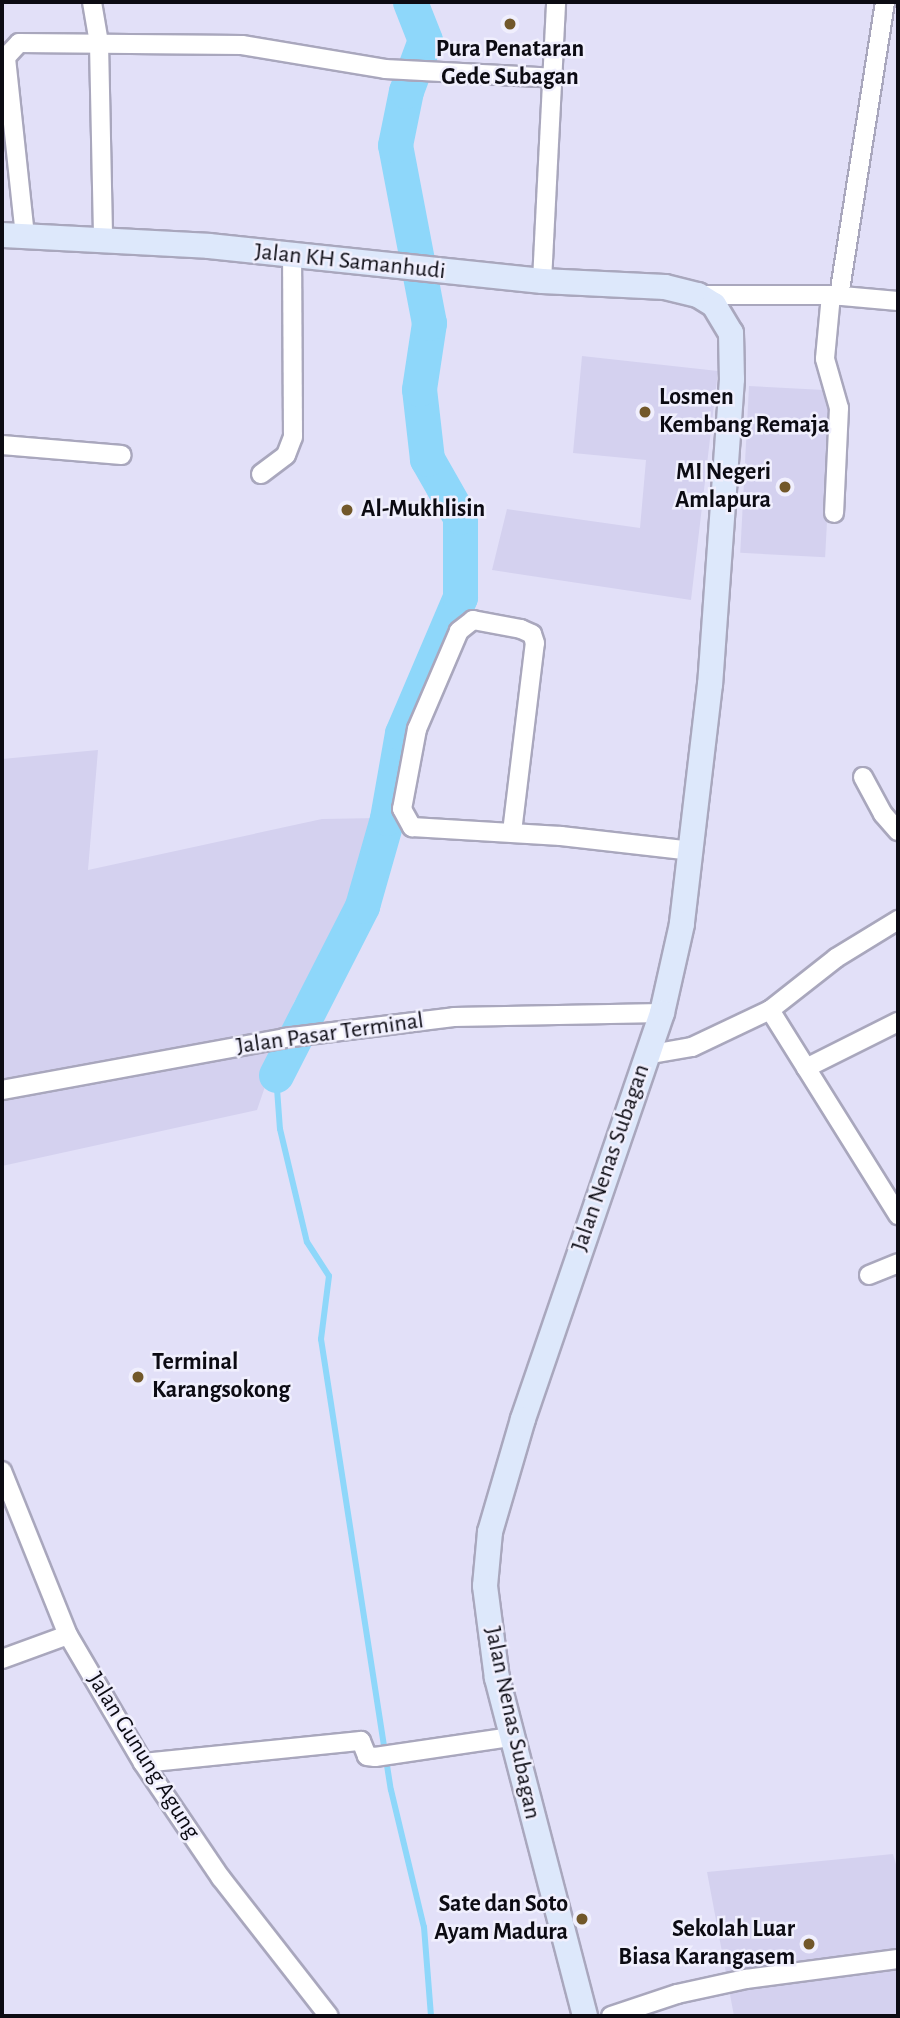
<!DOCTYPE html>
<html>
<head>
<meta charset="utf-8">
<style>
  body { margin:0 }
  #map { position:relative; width:900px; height:2018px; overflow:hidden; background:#e2e0f8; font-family:"Alegreya Sans",sans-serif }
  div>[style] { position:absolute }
  .built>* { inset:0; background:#d4d1ef; transform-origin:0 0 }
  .stream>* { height:6px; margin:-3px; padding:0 3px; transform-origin:3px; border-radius:3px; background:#8ed7fa }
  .river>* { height:35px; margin:-17.5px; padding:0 17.5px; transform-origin:17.5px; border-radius:17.5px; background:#8ed7fa }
  .roads { filter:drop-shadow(2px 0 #a9a7bd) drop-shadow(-2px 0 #a9a7bd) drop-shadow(0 2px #a9a7bd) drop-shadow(0 -2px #a9a7bd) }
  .street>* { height:18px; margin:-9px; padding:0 9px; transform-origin:9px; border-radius:9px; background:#fff }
  .secondary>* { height:24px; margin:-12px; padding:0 12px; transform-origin:12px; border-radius:12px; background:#dde8fb }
  .dots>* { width:19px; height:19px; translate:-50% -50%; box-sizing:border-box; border:4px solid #f0effd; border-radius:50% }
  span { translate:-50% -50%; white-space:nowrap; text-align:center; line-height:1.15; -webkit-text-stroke:5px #f0effd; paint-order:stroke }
  .poi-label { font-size:24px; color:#0c0b13; font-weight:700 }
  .left { translate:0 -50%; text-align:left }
  .right { translate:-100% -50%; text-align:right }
  .street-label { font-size:24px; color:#0c0b13 }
  .frame { position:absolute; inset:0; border:4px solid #0c0b13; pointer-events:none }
</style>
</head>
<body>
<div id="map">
  <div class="built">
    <i style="clip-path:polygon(582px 356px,718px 371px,691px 600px,492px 570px,507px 509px,640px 528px,646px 460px,573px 453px)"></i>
    <i style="left:749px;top:386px;width:85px;height:167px;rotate:3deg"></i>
    <i style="clip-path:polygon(98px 750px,88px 870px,322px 819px,378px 818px,354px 905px,294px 1002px,257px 1110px,2px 1166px,2px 759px)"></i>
    <i style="clip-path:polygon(893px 1854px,898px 1871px,898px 2016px,734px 2016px,707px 1872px)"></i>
  </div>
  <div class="stream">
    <i style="left:276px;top:1075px;width:54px;rotate:85.8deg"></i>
    <i style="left:280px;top:1129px;width:116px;rotate:76.6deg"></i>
    <i style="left:307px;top:1242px;width:40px;rotate:57.1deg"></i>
    <i style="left:329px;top:1276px;width:64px;rotate:97.2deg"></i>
    <i style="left:321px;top:1339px;width:456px;rotate:81.2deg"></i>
    <i style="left:391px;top:1790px;width:141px;rotate:76.5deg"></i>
    <i style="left:424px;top:1927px;width:89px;rotate:85.5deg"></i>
  </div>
  <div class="river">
    <i style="left:276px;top:1075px;width:190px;rotate:-63deg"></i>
    <i style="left:362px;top:906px;width:91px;rotate:-74.1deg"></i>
    <i style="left:387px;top:818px;width:86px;rotate:-80deg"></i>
    <i style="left:402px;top:733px;width:148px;rotate:-66.9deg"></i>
    <i style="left:460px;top:597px;width:80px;rotate:-90deg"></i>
    <i style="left:460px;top:517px;width:67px;rotate:-119.6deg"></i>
    <i style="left:427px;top:459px;width:70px;rotate:-96.5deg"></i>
    <i style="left:419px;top:389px;width:67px;rotate:-81.4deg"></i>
    <i style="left:429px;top:323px;width:181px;rotate:-100.8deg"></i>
    <i style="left:395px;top:145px;width:55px;rotate:-78.5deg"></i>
    <i style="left:406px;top:91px;width:54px;rotate:-69.6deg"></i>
    <i style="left:425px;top:40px;width:41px;rotate:-111.5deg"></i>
  </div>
  <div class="roads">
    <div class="street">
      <i style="left:92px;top:2px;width:42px;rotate:80.3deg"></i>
      <i style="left:99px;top:43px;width:199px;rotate:88.8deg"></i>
      <i style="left:25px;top:236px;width:180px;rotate:-96.1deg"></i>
      <i style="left:6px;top:57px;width:19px;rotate:-47deg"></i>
      <i style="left:19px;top:43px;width:223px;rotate:0.5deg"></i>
      <i style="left:242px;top:45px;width:145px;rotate:9.5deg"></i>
      <i style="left:385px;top:69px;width:169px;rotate:3deg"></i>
      <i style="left:542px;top:281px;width:279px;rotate:-87.1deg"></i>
      <i style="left:699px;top:295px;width:132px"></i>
      <i style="left:831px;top:295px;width:67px;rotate:5.1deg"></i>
      <i style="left:831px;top:295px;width:64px;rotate:95.4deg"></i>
      <i style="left:825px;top:359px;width:51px;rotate:74.1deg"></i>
      <i style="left:839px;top:408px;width:105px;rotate:92.7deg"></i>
      <i style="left:839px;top:296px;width:298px;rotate:-81.1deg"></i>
      <i style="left:2px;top:445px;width:120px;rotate:4.8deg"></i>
      <i style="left:261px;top:474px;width:31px;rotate:-37deg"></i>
      <i style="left:286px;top:455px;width:19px;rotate:-69deg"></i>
      <i style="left:293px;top:437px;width:180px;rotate:-90.3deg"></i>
      <i style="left:863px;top:777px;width:42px;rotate:61.6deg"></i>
      <i style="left:883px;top:814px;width:23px;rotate:49deg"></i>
      <i style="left:512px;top:832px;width:190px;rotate:-83.1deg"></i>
      <i style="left:535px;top:643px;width:9px;rotate:-108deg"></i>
      <i style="left:532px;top:634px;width:12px;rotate:-156deg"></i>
      <i style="left:521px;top:629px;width:49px;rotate:-169.4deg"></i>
      <i style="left:473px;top:620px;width:18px;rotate:142deg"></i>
      <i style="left:459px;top:631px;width:107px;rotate:113.2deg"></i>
      <i style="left:417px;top:729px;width:81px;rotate:100.6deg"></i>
      <i style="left:402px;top:809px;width:21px;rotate:61deg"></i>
      <i style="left:412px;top:827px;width:149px;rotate:3.5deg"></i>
      <i style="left:561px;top:836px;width:132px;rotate:6.5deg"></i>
      <i style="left:770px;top:1010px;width:84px;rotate:-38.2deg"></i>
      <i style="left:836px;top:958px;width:73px;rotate:-31.5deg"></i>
      <i style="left:646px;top:1055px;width:47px;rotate:-9.9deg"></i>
      <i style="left:692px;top:1047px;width:86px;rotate:-25.4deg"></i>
      <i style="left:770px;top:1010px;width:242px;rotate:58deg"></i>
      <i style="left:806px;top:1068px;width:103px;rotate:-26.6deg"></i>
      <i style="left:2px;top:1090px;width:287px;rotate:-10.4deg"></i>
      <i style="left:284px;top:1038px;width:171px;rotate:-7deg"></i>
      <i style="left:454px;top:1017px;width:208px;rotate:-1.1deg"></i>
      <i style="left:869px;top:1275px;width:31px;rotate:-22deg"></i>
      <i style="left:2px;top:1471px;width:177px;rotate:68.1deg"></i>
      <i style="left:68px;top:1635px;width:148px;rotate:59.6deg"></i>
      <i style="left:143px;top:1763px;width:139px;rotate:55.9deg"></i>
      <i style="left:221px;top:1878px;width:175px;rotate:52deg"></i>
      <i style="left:2px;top:1659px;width:70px;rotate:-20deg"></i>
      <i style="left:143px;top:1763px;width:219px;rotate:-5.8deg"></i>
      <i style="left:361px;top:1741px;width:16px;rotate:68deg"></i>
      <i style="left:367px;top:1756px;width:8px;rotate:7deg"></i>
      <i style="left:375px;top:1757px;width:136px;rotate:-8.4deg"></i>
      <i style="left:611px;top:2016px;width:70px;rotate:-18.4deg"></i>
      <i style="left:677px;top:1994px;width:71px;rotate:-12.3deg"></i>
      <i style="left:746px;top:1979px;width:153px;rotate:-7.5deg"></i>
    </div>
    <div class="secondary">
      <i style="left:2px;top:235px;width:207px;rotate:3deg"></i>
      <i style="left:209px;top:246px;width:335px;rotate:6deg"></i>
      <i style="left:542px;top:281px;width:123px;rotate:2.8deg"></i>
      <i style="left:665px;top:287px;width:34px;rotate:14deg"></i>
      <i style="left:698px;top:295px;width:19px;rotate:32deg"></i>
      <i style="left:714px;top:305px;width:33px;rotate:59deg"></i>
      <i style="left:731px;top:333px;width:46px;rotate:88.8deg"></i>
      <i style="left:732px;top:379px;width:306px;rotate:94.1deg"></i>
      <i style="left:710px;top:684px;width:242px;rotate:96.7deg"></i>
      <i style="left:682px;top:924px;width:91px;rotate:102.7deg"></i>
      <i style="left:662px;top:1013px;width:429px;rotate:108.9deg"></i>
      <i style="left:523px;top:1419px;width:118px;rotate:106.3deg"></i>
      <i style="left:490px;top:1532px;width:54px;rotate:95.3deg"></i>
      <i style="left:485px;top:1586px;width:93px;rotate:82.6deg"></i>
      <i style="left:497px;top:1678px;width:349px;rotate:75.4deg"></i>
    </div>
  </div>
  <div class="dots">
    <i style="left:510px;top:24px;background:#72582a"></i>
    <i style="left:645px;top:412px;background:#72582a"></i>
    <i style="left:785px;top:487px;background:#72582a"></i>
    <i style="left:347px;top:510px;background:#72582a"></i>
    <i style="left:138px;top:1377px;background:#72582a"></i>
    <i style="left:582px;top:1919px;background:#72582a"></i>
    <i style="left:809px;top:1944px;background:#72582a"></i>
  </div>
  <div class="poi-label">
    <span style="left:510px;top:64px">Pura Penataran<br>Gede Subagan</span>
    <span class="left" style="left:659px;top:412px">Losmen<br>Kembang Remaja</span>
    <span class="right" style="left:771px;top:487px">MI Negeri<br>Amlapura</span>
    <span class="left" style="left:361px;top:510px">Al-Mukhlisin</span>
    <span class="left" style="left:152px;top:1377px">Terminal<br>Karangsokong</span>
    <span class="right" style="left:568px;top:1919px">Sate dan Soto<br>Ayam Madura</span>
    <span class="right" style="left:795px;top:1944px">Sekolah Luar<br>Biasa Karangasem</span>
  </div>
  <div class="street-label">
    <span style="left:350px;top:262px;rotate:6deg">Jalan KH Samanhudi</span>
    <span style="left:330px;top:1034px;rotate:-8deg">Jalan Pasar Terminal</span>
    <span style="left:611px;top:1158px;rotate:-71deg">Jalan Nenas Subagan</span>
    <span style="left:512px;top:1723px;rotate:78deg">Jalan Nenas Subagan</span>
    <span style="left:143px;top:1756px;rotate:58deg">Jalan Gunung Agung</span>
  </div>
  <div class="frame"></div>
</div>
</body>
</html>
